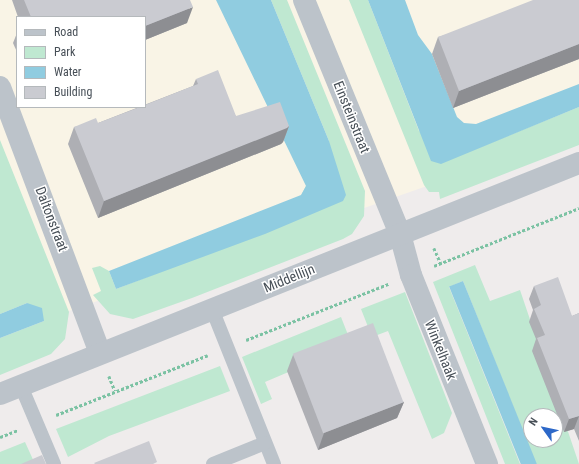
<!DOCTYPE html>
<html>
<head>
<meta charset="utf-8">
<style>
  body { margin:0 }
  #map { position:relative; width:579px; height:464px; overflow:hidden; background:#efecec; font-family:"Roboto Condensed",sans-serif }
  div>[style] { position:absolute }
  .commercial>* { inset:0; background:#f9f4e6 }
  .green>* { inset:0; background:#bfe8d1 }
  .water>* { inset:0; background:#90cce0; transform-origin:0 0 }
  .path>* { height:2.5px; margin-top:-1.25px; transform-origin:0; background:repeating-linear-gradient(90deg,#7bc2a3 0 3px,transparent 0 5px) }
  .service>* { height:14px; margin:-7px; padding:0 7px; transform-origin:7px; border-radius:7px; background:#bcc3ca }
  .minor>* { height:22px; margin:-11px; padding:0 11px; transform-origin:11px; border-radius:11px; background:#bcc3ca }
  .wall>* { inset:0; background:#aeafb4 }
  .shaded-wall>* { inset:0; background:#8d8e92 }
  .building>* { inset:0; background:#cacbd1; transform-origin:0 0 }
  span { translate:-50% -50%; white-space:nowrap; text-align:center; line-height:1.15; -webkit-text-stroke:3px #fff; paint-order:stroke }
  .street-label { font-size:14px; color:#474f57 }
  .legend { position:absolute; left:16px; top:16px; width:130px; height:92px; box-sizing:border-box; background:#fff; border:1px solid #b5b9bc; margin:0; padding:5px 7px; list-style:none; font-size:12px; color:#474f57 }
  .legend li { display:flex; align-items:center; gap:8px; height:20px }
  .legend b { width:20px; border:1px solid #b5b9bc }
  .north { position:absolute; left:523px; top:408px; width:40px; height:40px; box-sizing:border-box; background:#fff; border:1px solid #b5b9bc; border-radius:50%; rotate:303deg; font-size:11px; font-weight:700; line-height:16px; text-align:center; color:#474f57 }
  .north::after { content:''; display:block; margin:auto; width:14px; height:18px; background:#2d68c8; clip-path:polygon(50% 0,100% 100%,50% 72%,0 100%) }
</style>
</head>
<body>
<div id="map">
  <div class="commercial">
    <i style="clip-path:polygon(evenodd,0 0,579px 0,579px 133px,0 335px,0 0,17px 17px,145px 17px,145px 107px,17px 107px,17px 17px)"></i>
  </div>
  <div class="green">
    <i style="clip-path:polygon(271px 0,287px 0,365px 191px,364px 216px,352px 234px,343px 239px,192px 298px,133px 319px,110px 314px,93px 295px,101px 291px,92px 268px,100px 266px,109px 271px,116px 289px,287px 223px,329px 141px)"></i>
    <i style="clip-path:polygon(349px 0,368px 0,419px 131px,468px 152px,579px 107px,579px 145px,440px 199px,439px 192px,429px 192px,424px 185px)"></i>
    <i style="clip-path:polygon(0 140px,69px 312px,65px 339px,51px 354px,0 375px,0 338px,44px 321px,27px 303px,0 314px)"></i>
    <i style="clip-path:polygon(evenodd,475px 265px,490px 301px,520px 290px,579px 464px,536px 464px,463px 281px,449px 287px,520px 464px,505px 464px,433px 282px,475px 265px,531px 416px,555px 416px,555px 440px,531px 440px,531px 416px)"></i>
    <i style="clip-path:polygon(405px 292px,452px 413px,444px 433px,432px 439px,388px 331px,372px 337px,361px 309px)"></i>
    <i style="clip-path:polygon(341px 317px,352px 345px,265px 382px,272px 399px,261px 404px,242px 357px)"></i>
    <i style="clip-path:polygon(220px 366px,230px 391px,109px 436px,68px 457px,56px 429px)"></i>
    <i style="clip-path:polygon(25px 442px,35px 464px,0 464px,0 452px)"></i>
  </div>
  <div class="water">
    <i style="clip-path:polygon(216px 0,271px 0,329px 141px,346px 195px,343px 201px,265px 234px,116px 289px,109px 271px,301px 195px,306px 186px)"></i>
    <i style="clip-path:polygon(368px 0,405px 0,418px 35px,432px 54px,457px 117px,464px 123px,476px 124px,579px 84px,579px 107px,441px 164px,431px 161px)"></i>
    <i style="left:463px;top:281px;width:197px;height:15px;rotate:68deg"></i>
    <i style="clip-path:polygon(27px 303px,42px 308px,44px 321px,0 338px,0 314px)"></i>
  </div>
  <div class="path">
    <i style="left:434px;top:248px;width:17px;rotate:66deg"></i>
    <i style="left:434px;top:266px;width:156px;rotate:-21.8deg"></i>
    <i style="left:246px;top:340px;width:153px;rotate:-21.5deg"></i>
    <i style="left:109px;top:376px;width:16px;rotate:68deg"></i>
    <i style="left:56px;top:415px;width:163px;rotate:-21.5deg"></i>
    <i style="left:0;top:437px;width:19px;rotate:-21deg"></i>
  </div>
  <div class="service">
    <i style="left:212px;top:309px;width:167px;rotate:68.2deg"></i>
    <i style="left:21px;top:386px;width:85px;rotate:67.1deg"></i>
    <i style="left:213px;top:464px;width:56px;rotate:-22deg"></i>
  </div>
  <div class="minor">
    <i style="left:304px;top:0;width:253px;rotate:67.7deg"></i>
    <i style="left:400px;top:234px;width:42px;rotate:75deg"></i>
    <i style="left:411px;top:275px;width:204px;rotate:68.1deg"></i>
    <i style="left:0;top:87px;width:284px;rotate:69.4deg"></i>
    <i style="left:0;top:394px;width:623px;rotate:-21.75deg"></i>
  </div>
  <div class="wall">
    <i style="clip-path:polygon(12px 0,190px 0,187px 23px,145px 40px,145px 17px,18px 17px)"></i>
    <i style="clip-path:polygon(579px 0,579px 59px,453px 108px,432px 54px,438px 37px)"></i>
    <i style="clip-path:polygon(17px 33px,17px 52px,13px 43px)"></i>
    <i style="clip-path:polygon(196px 79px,236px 116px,289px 126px,283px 142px,281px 144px,98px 218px,68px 144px,74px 127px,98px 123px,193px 86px)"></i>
    <i style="clip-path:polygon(534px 286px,572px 316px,579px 313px,579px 441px,574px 429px,564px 432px,532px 351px,536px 339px,529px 322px,533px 310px,529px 299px)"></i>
    <i style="clip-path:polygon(293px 355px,404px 402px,397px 418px,318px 450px,287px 371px)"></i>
  </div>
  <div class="shaded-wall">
    <i style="clip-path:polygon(193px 7px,187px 23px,145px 40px,145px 26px)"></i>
    <i style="clip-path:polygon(579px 44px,579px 59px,453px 108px,459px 91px)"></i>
    <i style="clip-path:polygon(289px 126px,283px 142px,281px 144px,98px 218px,104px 201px)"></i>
    <i style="clip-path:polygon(404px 402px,397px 418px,318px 450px,324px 433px)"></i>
    <i style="clip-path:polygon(579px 416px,574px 429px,564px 432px,569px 419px)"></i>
  </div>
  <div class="building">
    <i style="clip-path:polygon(24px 0,190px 0,193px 7px,145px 26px,145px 17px,31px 17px)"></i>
    <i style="clip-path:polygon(533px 0,579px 0,579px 44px,459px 91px,438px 37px)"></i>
    <i style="clip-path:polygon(218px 70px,236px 116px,280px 102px,289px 126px,287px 128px,104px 201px,74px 127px,96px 118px,98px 123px,140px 107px,145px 107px,145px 105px,198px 84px,196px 79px)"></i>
    <i style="clip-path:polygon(558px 277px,572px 316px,579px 313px,579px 416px,569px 419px,537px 338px,545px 335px,534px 309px,541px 305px,534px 286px)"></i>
    <i style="left:373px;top:323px;width:85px;height:86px;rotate:69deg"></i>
    <i style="clip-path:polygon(149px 441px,157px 462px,153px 464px,95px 464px,94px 463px)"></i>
    <i style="clip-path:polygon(42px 455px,46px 464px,21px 464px)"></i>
  </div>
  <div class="street-label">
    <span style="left:352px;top:117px;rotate:68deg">Einsteinstraat</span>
    <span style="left:52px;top:219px;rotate:69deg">Daltonstraat</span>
    <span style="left:289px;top:278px;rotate:-22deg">Middellijn</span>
    <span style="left:441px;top:350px;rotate:68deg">Winkelhaak</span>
  </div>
  <ul class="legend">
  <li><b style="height:5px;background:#bcc3ca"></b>Road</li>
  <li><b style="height:11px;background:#bfe8d1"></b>Park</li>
  <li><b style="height:11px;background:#90cce0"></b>Water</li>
  <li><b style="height:11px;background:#cacbd1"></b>Building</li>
  </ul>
  <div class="north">N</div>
</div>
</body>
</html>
